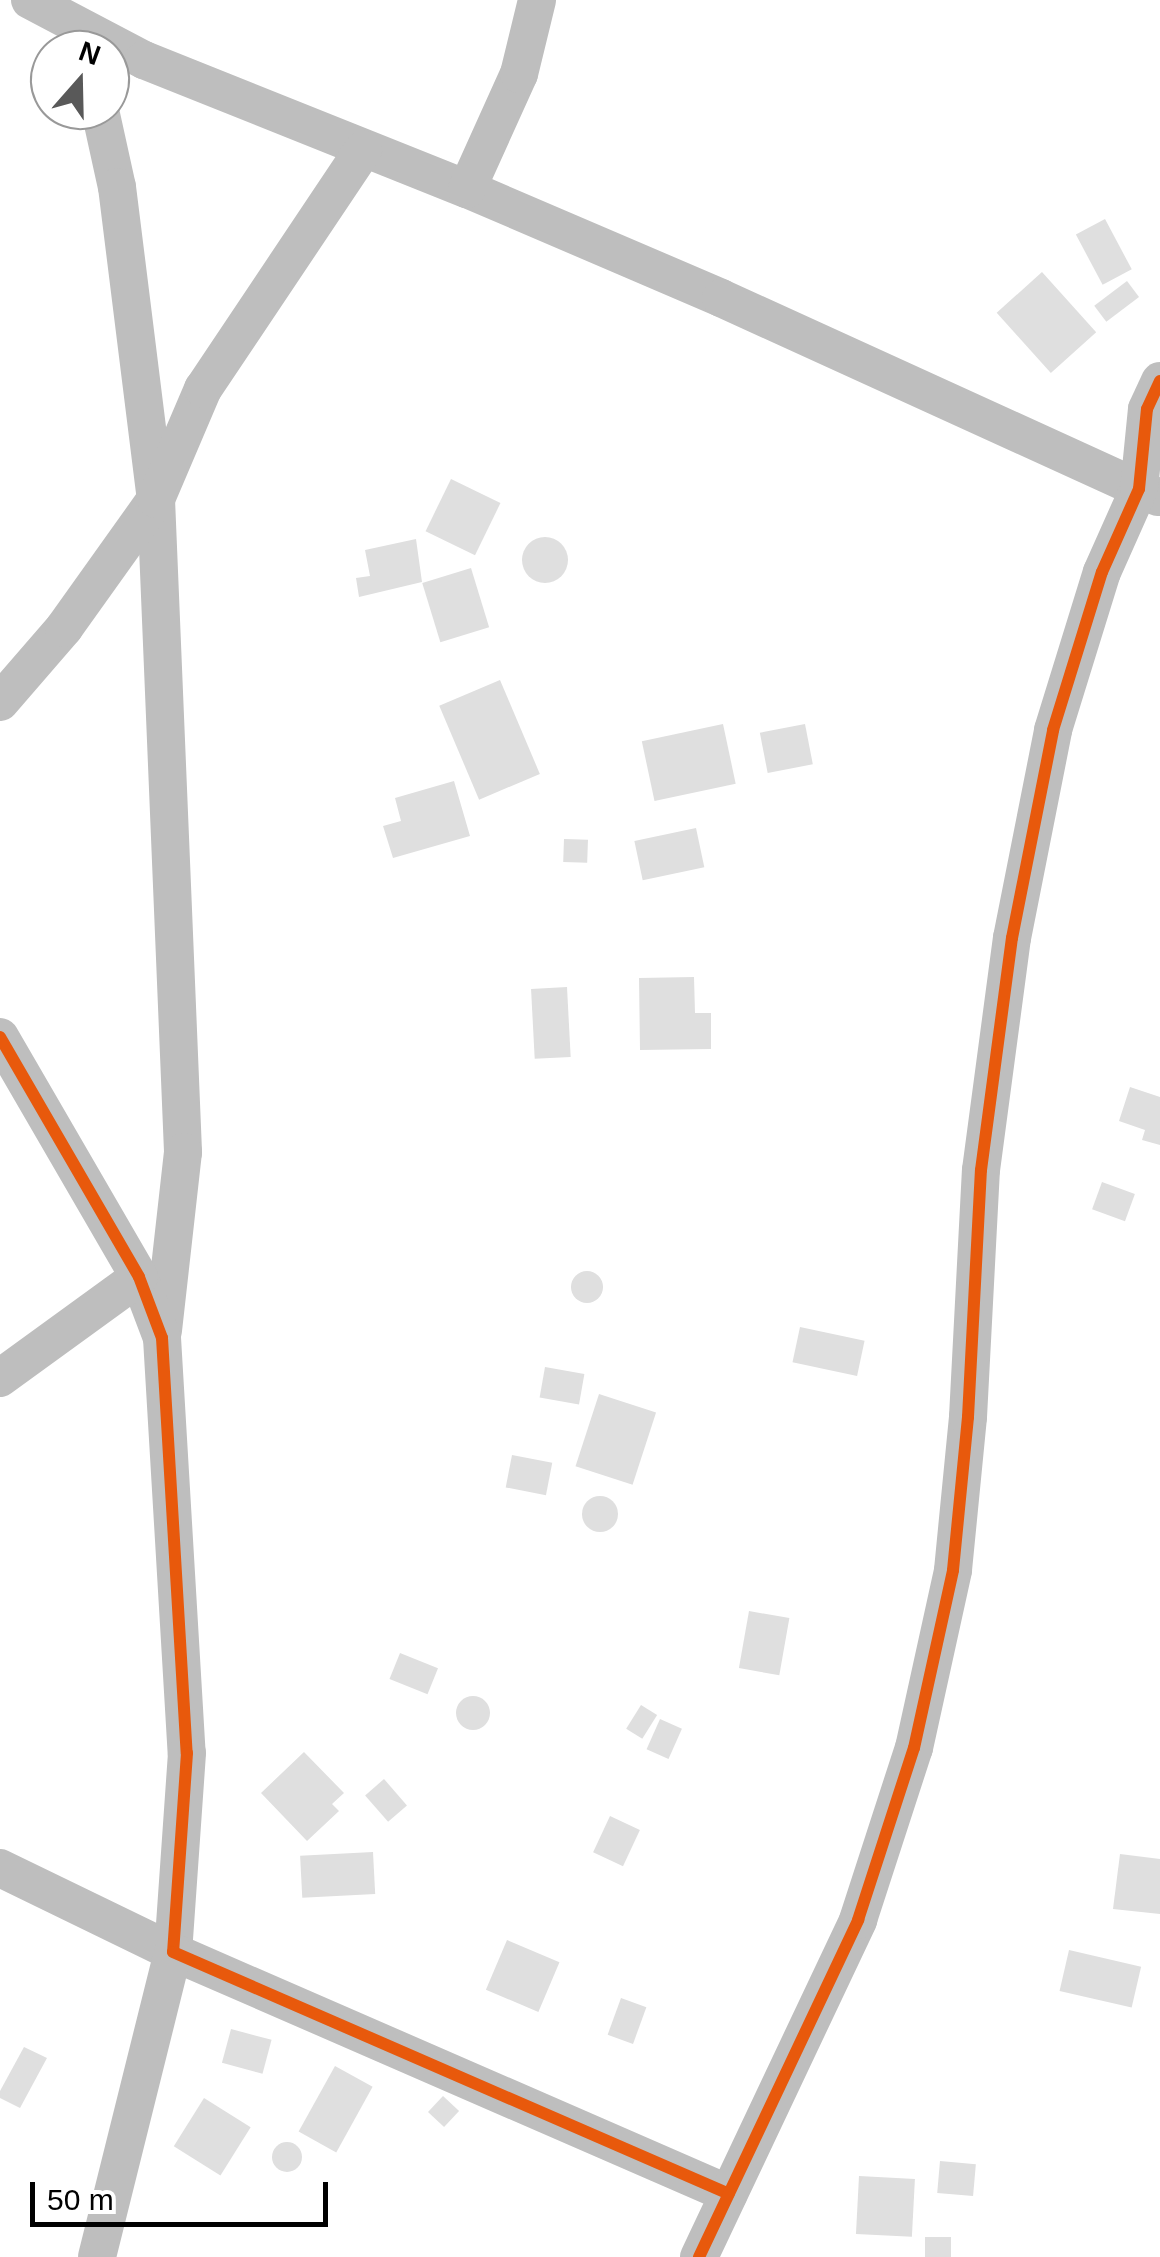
<!DOCTYPE html>
<html>
<head>
<meta charset="utf-8">
<style>
  body { margin:0 }
  #map { position:relative; width:1160px; height:2257px; overflow:hidden; background:#fff; font-family:Arial,sans-serif }
  div>[style] { position:absolute }
  .building>* { inset:0; background:#dfdfdf; transform-origin:0 0 }
  .round { border-radius:50% }
  .minor>* { height:38px; margin:-19px; padding:0 19px; transform-origin:19px; border-radius:19px; background:#bebebe }
  .cycleway>* { height:12px; margin:-6px; padding:0 6px; transform-origin:6px; border-radius:6px; background:#e8590c }
  span { translate:-50% -50%; white-space:nowrap; text-align:center; line-height:1.15; -webkit-text-stroke:10px #fff; paint-order:stroke }
  .north { position:absolute; left:30px; top:30px; width:100px; height:100px; box-sizing:border-box; background:#fff; border:2px solid #999; border-radius:50%; rotate:20deg; font-size:28px; font-weight:700; line-height:40px; text-align:center; color:#000 }
  .north::after { content:''; display:block; margin:auto; width:35px; height:45px; background:#595959; clip-path:polygon(50% 0,100% 100%,50% 72%,0 100%) }
  .scale { position:absolute; left:30px; top:2182px; width:298px; height:45px; box-sizing:border-box; border:5px solid #000; border-top:0; padding-left:12px; font-size:30px; line-height:35px; white-space:nowrap; color:#000; -webkit-text-stroke:8px #fff; paint-order:stroke }
</style>
</head>
<body>
<div id="map">
  <div class="building">
    <i style="left:1105px;top:219px;width:57px;height:33px;rotate:62deg"></i>
    <i style="left:1042px;top:272px;width:81px;height:61px;rotate:48deg"></i>
    <i style="left:1127px;top:281px;width:20px;height:41px;rotate:53deg"></i>
    <i style="left:451px;top:479px;width:55px;height:58px;rotate:26deg"></i>
    <i class="round" style="left:522px;top:537px;width:46px;height:46px"></i>
    <i style="clip-path:polygon(416px 539px,422px 582px,359px 597px,356px 578px,370px 576px,365px 550px)"></i>
    <i style="left:471px;top:568px;width:62px;height:51px;rotate:73deg"></i>
    <i style="left:500px;top:680px;width:102px;height:66px;rotate:67deg"></i>
    <i style="left:723px;top:724px;width:61px;height:83px;rotate:78deg"></i>
    <i style="left:805px;top:724px;width:41px;height:46px;rotate:79deg"></i>
    <i style="clip-path:polygon(454px 781px,470px 836px,393px 858px,383px 826px,401px 821px,395px 798px)"></i>
    <i style="left:696px;top:828px;width:40px;height:63px;rotate:78deg"></i>
    <i style="left:564px;top:839px;width:24px;height:23px;rotate:2deg"></i>
    <i style="clip-path:polygon(694px 977px,695px 1013px,711px 1013px,711px 1049px,640px 1050px,639px 978px)"></i>
    <i style="left:567px;top:987px;width:70px;height:36px;rotate:87deg"></i>
    <i style="clip-path:polygon(1130px 1087px,1160px 1097px,1160px 1145px,1142px 1140px,1145px 1130px,1119px 1121px)"></i>
    <i style="left:1102px;top:1182px;width:35px;height:29px;rotate:20deg"></i>
    <i class="round" style="left:571px;top:1271px;width:32px;height:32px"></i>
    <i style="left:800px;top:1327px;width:66px;height:36px;rotate:12deg"></i>
    <i style="left:545px;top:1367px;width:40px;height:31px;rotate:10deg"></i>
    <i style="left:599px;top:1394px;width:60px;height:76px;rotate:18deg"></i>
    <i style="left:512px;top:1455px;width:41px;height:33px;rotate:11deg"></i>
    <i class="round" style="left:582px;top:1496px;width:36px;height:36px"></i>
    <i style="left:749px;top:1611px;width:41px;height:58px;rotate:10deg"></i>
    <i style="left:400px;top:1653px;width:41px;height:28px;rotate:22deg"></i>
    <i class="round" style="left:456px;top:1696px;width:34px;height:34px"></i>
    <i style="left:641px;top:1705px;width:19px;height:28px;rotate:32deg"></i>
    <i style="left:660px;top:1719px;width:24px;height:33px;rotate:24deg"></i>
    <i style="clip-path:polygon(304px 1752px,344px 1793px,332px 1804px,339px 1811px,307px 1841px,261px 1793px)"></i>
    <i style="left:384px;top:1779px;width:35px;height:25px;rotate:49deg"></i>
    <i style="left:610px;top:1816px;width:33px;height:40px;rotate:25deg"></i>
    <i style="left:373px;top:1852px;width:42px;height:73px;rotate:87deg"></i>
    <i style="clip-path:polygon(1120px 1854px,1160px 1859px,1160px 1914px,1113px 1909px)"></i>
    <i style="left:507px;top:1940px;width:57px;height:54px;rotate:23deg"></i>
    <i style="left:1069px;top:1950px;width:74px;height:42px;rotate:13deg"></i>
    <i style="left:621px;top:1998px;width:27px;height:39px;rotate:20deg"></i>
    <i style="left:231px;top:2029px;width:42px;height:35px;rotate:15deg"></i>
    <i style="clip-path:polygon(24px 2047px,47px 2058px,20px 2108px,0 2098px,0 2091px)"></i>
    <i style="left:335px;top:2066px;width:43px;height:75px;rotate:29deg"></i>
    <i style="left:443px;top:2096px;width:22px;height:22px;rotate:43deg"></i>
    <i style="left:204px;top:2098px;width:55px;height:57px;rotate:32deg"></i>
    <i class="round" style="left:272px;top:2142px;width:30px;height:30px"></i>
    <i style="left:940px;top:2161px;width:36px;height:32px;rotate:5deg"></i>
    <i style="left:859px;top:2176px;width:56px;height:58px;rotate:3deg"></i>
    <i style="left:925px;top:2237px;width:26px;height:20px"></i>
  </div>
  <div class="minor">
    <i style="left:30px;top:0;width:129px;rotate:27.8deg"></i>
    <i style="left:144px;top:60px;width:348px;rotate:21.8deg"></i>
    <i style="left:467px;top:189px;width:276px;rotate:23.2deg"></i>
    <i style="left:721px;top:298px;width:480px;rotate:24.5deg"></i>
    <i style="left:100px;top:110px;width:79px;rotate:77.6deg"></i>
    <i style="left:117px;top:187px;width:314px;rotate:82.9deg"></i>
    <i style="left:156px;top:499px;width:654px;rotate:87.63deg"></i>
    <i style="left:183px;top:1152px;width:180px;rotate:96.4deg"></i>
    <i style="left:467px;top:189px;width:126px;rotate:-65.7deg"></i>
    <i style="left:519px;top:74px;width:76px;rotate:-76.3deg"></i>
    <i style="left:0;top:702px;width:98px;rotate:-49.1deg"></i>
    <i style="left:64px;top:628px;width:158px;rotate:-54.5deg"></i>
    <i style="left:156px;top:499px;width:120px;rotate:-66.9deg"></i>
    <i style="left:203px;top:389px;width:288px;rotate:-56.2deg"></i>
    <i style="left:0;top:1037px;width:277px;rotate:59.9deg"></i>
    <i style="left:139px;top:1277px;width:65px;rotate:69.3deg"></i>
    <i style="left:162px;top:1338px;width:416px;rotate:86.6deg"></i>
    <i style="left:187px;top:1753px;width:199px;rotate:94deg"></i>
    <i style="left:173px;top:1952px;width:606px;rotate:23.52deg"></i>
    <i style="left:0;top:1378px;width:172px;rotate:-36deg"></i>
    <i style="left:0;top:1868px;width:192px;rotate:25.9deg"></i>
    <i style="left:173px;top:1952px;width:314px;rotate:104deg"></i>
    <i style="left:699px;top:2257px;width:373px;rotate:-64.7deg"></i>
    <i style="left:858px;top:1920px;width:181px;rotate:-72deg"></i>
    <i style="left:914px;top:1748px;width:182px;rotate:-77.6deg"></i>
    <i style="left:953px;top:1570px;width:154px;rotate:-84.4deg"></i>
    <i style="left:968px;top:1417px;width:247px;rotate:-87deg"></i>
    <i style="left:981px;top:1170px;width:234px;rotate:-82.4deg"></i>
    <i style="left:1012px;top:938px;width:212px;rotate:-78.8deg"></i>
    <i style="left:1053px;top:730px;width:165px;rotate:-72.8deg"></i>
    <i style="left:1102px;top:572px;width:91px;rotate:-66deg"></i>
    <i style="left:1139px;top:489px;width:80px;rotate:-84.3deg"></i>
    <i style="left:1147px;top:409px;width:31px;rotate:-65deg"></i>
  </div>
  <div class="cycleway">
    <i style="left:0;top:1037px;width:277px;rotate:59.9deg"></i>
    <i style="left:139px;top:1277px;width:65px;rotate:69.3deg"></i>
    <i style="left:162px;top:1338px;width:416px;rotate:86.6deg"></i>
    <i style="left:187px;top:1753px;width:199px;rotate:94deg"></i>
    <i style="left:173px;top:1952px;width:606px;rotate:23.52deg"></i>
    <i style="left:699px;top:2257px;width:373px;rotate:-64.7deg"></i>
    <i style="left:858px;top:1920px;width:181px;rotate:-72deg"></i>
    <i style="left:914px;top:1748px;width:182px;rotate:-77.6deg"></i>
    <i style="left:953px;top:1570px;width:154px;rotate:-84.4deg"></i>
    <i style="left:968px;top:1417px;width:247px;rotate:-87deg"></i>
    <i style="left:981px;top:1170px;width:234px;rotate:-82.4deg"></i>
    <i style="left:1012px;top:938px;width:212px;rotate:-78.8deg"></i>
    <i style="left:1053px;top:730px;width:165px;rotate:-72.8deg"></i>
    <i style="left:1102px;top:572px;width:91px;rotate:-66deg"></i>
    <i style="left:1139px;top:489px;width:80px;rotate:-84.3deg"></i>
    <i style="left:1147px;top:409px;width:31px;rotate:-65deg"></i>
  </div>
  <div class="north">N</div>
  <div class="scale">50 m</div>
</div>
</body>
</html>
